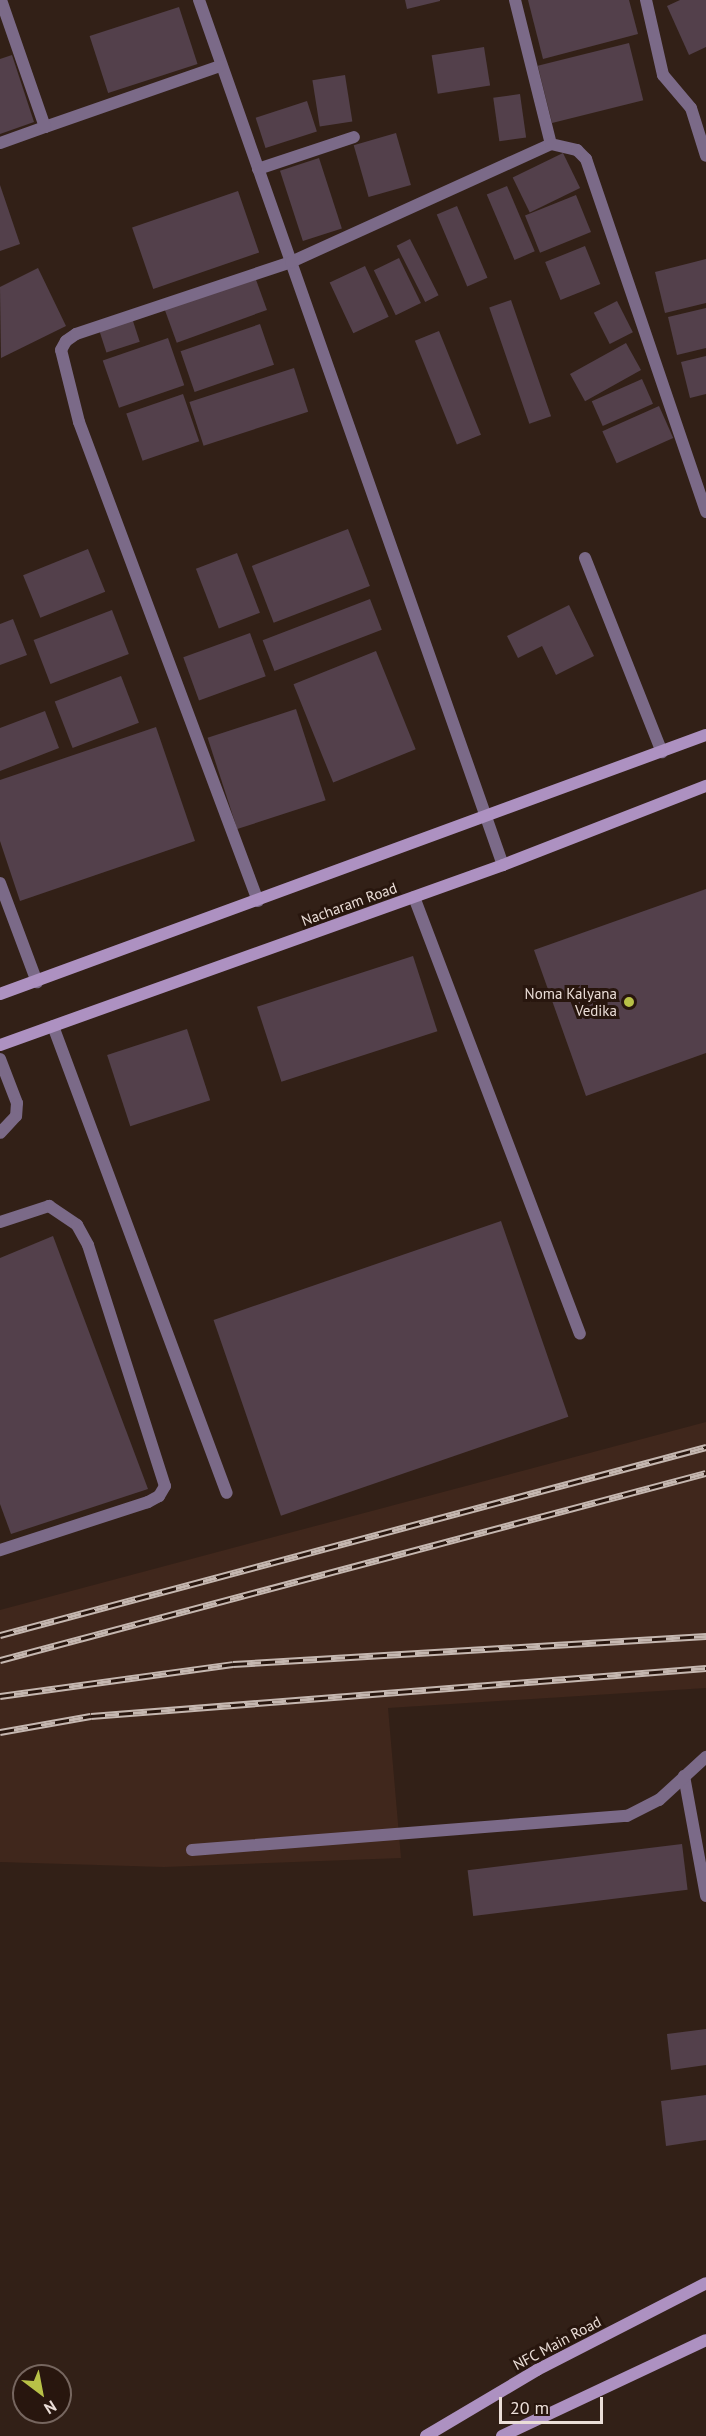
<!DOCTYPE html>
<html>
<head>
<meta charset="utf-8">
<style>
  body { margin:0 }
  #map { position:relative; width:706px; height:2436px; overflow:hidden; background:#322017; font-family:"PT Sans",sans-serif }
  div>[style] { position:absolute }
  .built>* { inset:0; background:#40271c }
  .building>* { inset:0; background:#53404b; transform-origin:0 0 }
  .lane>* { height:12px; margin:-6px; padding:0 6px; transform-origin:6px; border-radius:6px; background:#7b6a88 }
  .street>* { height:12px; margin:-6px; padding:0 6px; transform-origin:6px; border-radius:6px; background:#7b6a88 }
  .secondary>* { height:12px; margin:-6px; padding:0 6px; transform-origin:6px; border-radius:6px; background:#ad91c1 }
  .rail>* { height:7px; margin-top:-3.5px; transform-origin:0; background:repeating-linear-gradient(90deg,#28160e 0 14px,#c5b7b0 0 28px); box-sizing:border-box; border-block:2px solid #c5b7b0 }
  .dots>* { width:16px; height:16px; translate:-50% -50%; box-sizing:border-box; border:3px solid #28160e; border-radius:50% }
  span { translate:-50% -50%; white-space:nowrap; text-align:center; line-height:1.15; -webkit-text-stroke:6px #28160e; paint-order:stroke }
  .street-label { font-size:15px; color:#ebded8 }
  .poi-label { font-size:15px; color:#ebded8 }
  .right { translate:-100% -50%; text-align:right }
  .north { position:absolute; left:12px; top:2364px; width:60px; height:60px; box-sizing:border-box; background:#28160e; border:2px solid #76665f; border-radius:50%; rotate:148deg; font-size:16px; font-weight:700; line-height:24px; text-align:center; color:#ebded8 }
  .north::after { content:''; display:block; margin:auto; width:21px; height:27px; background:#b8c147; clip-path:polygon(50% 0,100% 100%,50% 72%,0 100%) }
  .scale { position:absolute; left:499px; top:2397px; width:104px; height:27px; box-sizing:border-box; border:3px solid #ebded8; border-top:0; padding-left:8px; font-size:18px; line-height:21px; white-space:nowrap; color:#ebded8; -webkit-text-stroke:4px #28160e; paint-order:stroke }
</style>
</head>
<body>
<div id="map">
  <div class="built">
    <i style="clip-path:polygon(706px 1422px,706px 1688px,388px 1708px,401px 1858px,164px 1867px,0 1862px,0 1610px)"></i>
  </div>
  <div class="building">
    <i style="clip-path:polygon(405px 0,440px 0,440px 1px,407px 9px)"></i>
    <i style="clip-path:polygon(528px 0,629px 0,638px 34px,543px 59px)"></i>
    <i style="clip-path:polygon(680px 0,706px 0,706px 47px,689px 55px,667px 6px)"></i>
    <i style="left:179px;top:7px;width:60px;height:94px;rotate:72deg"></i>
    <i style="left:629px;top:43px;width:59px;height:94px;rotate:76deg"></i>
    <i style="left:484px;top:47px;width:39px;height:53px;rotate:81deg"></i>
    <i style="clip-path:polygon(12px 55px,34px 122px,0 134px,0 59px)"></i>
    <i style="left:345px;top:75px;width:47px;height:33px;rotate:81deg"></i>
    <i style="left:520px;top:94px;width:44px;height:27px;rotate:82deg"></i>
    <i style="left:307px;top:101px;width:32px;height:54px;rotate:72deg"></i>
    <i style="left:396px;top:133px;width:54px;height:44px;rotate:74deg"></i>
    <i style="left:563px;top:153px;width:39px;height:56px;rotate:64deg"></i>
    <i style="left:319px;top:158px;width:74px;height:41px;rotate:72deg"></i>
    <i style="clip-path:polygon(0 185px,20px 244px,0 251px)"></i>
    <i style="left:507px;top:186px;width:71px;height:22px;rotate:67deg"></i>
    <i style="left:238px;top:191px;width:65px;height:112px;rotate:71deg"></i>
    <i style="left:576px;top:195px;width:40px;height:55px;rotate:68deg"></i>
    <i style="left:457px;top:206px;width:78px;height:22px;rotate:67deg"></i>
    <i style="left:410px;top:239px;width:63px;height:15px;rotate:63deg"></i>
    <i style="left:585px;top:246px;width:41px;height:43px;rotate:68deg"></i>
    <i style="left:399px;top:258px;width:50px;height:28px;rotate:64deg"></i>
    <i style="clip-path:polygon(706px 259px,706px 303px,665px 313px,655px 272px)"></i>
    <i style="left:365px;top:266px;width:56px;height:39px;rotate:65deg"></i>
    <i style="clip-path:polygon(38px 268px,66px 326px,1px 358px,0 287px)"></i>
    <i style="left:255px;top:277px;width:35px;height:96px;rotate:70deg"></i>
    <i style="left:511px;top:300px;width:123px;height:23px;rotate:71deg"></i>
    <i style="left:617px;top:301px;width:35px;height:26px;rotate:63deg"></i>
    <i style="clip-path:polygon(706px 308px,706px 348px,677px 355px,668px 317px)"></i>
    <i style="left:132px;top:318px;width:25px;height:35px;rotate:72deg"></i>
    <i style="left:260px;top:324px;width:43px;height:84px;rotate:71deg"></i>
    <i style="left:439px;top:331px;width:112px;height:26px;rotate:68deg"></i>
    <i style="left:168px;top:338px;width:50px;height:69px;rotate:71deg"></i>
    <i style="left:626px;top:343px;width:31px;height:64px;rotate:61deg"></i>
    <i style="clip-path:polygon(706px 356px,706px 394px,690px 398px,681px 362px)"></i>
    <i style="left:294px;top:368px;width:46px;height:110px;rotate:72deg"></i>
    <i style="left:642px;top:379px;width:27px;height:55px;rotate:66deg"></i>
    <i style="left:183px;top:394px;width:50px;height:60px;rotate:71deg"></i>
    <i style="left:659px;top:406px;width:35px;height:62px;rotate:66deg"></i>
    <i style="left:348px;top:529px;width:61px;height:103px;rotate:69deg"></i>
    <i style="left:88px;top:549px;width:46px;height:70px;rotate:68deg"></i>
    <i style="left:237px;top:553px;width:64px;height:44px;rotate:69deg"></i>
    <i style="left:370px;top:599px;width:33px;height:115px;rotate:69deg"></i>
    <i style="clip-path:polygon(569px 605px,594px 656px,556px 675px,542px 646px,518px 658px,507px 636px)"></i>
    <i style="left:112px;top:610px;width:47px;height:84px;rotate:69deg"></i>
    <i style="clip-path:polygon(13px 619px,27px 655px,0 665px,0 624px)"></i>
    <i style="left:250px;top:633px;width:46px;height:71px;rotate:70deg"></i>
    <i style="left:376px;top:651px;width:106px;height:89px;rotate:68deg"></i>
    <i style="left:121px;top:676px;width:50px;height:71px;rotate:69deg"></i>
    <i style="left:296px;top:709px;width:96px;height:93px;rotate:72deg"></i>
    <i style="clip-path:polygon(45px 711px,59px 748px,0 771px,0 728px)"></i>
    <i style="clip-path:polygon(156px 727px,195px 841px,20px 901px,0 841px,0 780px)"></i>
    <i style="clip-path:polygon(706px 889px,706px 1053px,586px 1096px,534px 950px)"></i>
    <i style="left:413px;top:956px;width:79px;height:164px;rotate:72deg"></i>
    <i style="left:187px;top:1029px;width:75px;height:84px;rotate:72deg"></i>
    <i style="left:501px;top:1221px;width:207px;height:304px;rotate:71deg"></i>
    <i style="clip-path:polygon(53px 1236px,148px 1489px,11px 1534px,0 1504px,0 1258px)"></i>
    <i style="left:682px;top:1844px;width:46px;height:216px;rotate:83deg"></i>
    <i style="clip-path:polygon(706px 2029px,706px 2065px,671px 2070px,667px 2034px)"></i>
    <i style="clip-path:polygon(706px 2095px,706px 2140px,666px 2146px,661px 2101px)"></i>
  </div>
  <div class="lane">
    <i style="left:585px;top:558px;width:209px;rotate:68.4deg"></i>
    <i style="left:53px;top:1026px;width:498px;rotate:69.6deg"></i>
    <i style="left:0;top:1059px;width:47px;rotate:68.9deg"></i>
    <i style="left:17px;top:1103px;width:13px;rotate:94deg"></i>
    <i style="left:16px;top:1116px;width:23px;rotate:133deg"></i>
  </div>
  <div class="street">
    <i style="left:199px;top:0;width:917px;rotate:70.64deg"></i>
    <i style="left:515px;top:0;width:148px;rotate:76deg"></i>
    <i style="left:646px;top:0;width:77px;rotate:77.2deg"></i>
    <i style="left:663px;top:75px;width:43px;rotate:49.7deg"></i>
    <i style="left:691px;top:108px;width:50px;rotate:72.6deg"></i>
    <i style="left:45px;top:127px;width:185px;rotate:-19.2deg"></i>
    <i style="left:0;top:143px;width:48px;rotate:-19.6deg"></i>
    <i style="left:45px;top:127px;width:134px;rotate:-109.1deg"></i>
    <i style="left:258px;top:169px;width:101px;rotate:-18.4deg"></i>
    <i style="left:0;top:883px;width:106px;rotate:69.5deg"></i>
    <i style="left:414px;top:897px;width:467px;rotate:69.2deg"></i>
    <i style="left:258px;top:901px;width:511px;rotate:-110.49deg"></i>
    <i style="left:79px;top:422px;width:74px;rotate:-104deg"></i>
    <i style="left:61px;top:350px;width:10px;rotate:-61deg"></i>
    <i style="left:66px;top:341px;width:12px;rotate:-35deg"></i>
    <i style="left:76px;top:334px;width:227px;rotate:-18.5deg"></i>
    <i style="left:291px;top:262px;width:286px;rotate:-24.4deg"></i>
    <i style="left:551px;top:144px;width:27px;rotate:13deg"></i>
    <i style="left:577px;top:150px;width:13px;rotate:45deg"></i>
    <i style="left:586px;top:159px;width:373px;rotate:71.2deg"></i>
    <i style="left:0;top:1222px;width:52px;rotate:-18.1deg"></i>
    <i style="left:49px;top:1206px;width:34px;rotate:34deg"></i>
    <i style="left:77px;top:1225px;width:23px;rotate:61deg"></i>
    <i style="left:88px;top:1245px;width:253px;rotate:72.3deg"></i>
    <i style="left:165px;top:1486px;width:12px;rotate:121deg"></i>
    <i style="left:159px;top:1496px;width:13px;rotate:151deg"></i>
    <i style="left:148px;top:1502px;width:156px;rotate:162deg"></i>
    <i style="left:684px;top:1776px;width:122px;rotate:79.6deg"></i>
    <i style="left:192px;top:1850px;width:436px;rotate:-4.5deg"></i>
    <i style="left:627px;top:1816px;width:36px;rotate:-27deg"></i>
    <i style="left:659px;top:1800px;width:64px;rotate:-42.5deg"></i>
  </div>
  <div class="secondary">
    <i style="left:0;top:994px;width:752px;rotate:-20.15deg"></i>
    <i style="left:0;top:1045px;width:534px;rotate:-19.69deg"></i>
    <i style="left:503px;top:865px;width:218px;rotate:-21.3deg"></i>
    <i style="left:426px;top:2436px;width:129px;rotate:-30.7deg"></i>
    <i style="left:537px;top:2370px;width:190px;rotate:-27.2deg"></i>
    <i style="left:502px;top:2436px;width:225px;rotate:-25.2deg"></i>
  </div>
  <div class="rail">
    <i style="left:0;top:1635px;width:731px;rotate:-14.91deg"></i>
    <i style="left:0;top:1660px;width:730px;rotate:-14.84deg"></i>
    <i style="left:0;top:1696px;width:235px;rotate:-7.8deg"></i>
    <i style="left:233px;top:1664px;width:474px;rotate:-3.4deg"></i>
    <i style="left:0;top:1732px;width:92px;rotate:-10deg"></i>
    <i style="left:91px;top:1716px;width:617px;rotate:-4.46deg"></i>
  </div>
  <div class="dots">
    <i style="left:629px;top:1002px;background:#b8c147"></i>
  </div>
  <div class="street-label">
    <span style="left:349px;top:904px;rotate:-20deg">Nacharam Road</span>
    <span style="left:557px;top:2343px;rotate:-28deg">NFC Main Road</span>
  </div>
  <div class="poi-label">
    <span class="right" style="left:617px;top:1002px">Noma Kalyana<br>Vedika</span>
  </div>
  <div class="north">N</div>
  <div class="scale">20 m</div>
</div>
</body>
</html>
